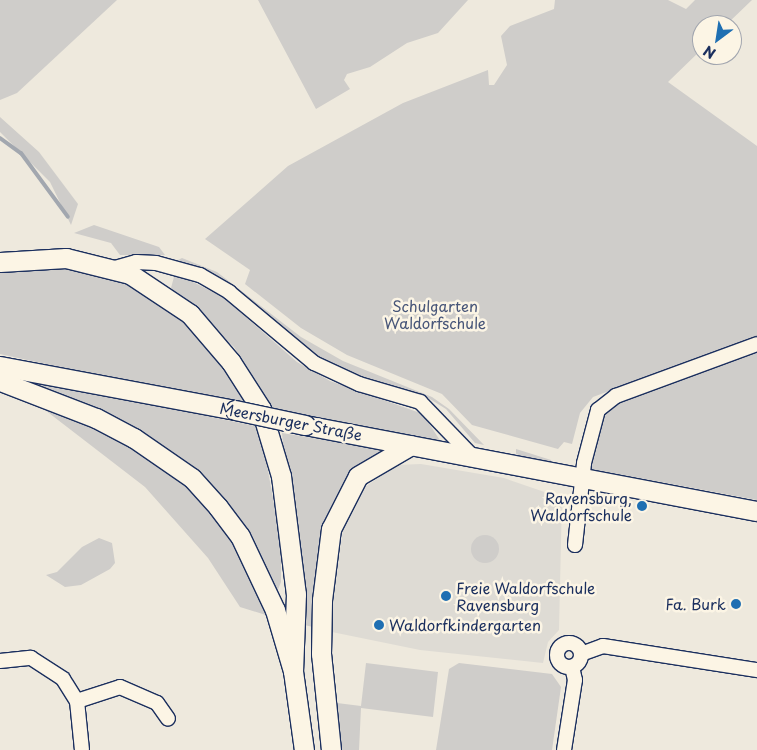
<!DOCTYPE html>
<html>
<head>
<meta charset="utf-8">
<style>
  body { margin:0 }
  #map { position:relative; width:757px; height:750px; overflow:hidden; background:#eee9dd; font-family:"Playpen Sans",sans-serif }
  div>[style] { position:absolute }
  .built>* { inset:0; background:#dedbd4 }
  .green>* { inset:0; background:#cfcdca }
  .round { border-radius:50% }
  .stream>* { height:4px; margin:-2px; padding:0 2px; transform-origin:2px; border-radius:2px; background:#a2a7af }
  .roads { filter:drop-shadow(1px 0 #1b2f5e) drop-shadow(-1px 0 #1b2f5e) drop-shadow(0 1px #1b2f5e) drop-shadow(0 -1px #1b2f5e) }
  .street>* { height:14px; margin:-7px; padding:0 7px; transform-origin:7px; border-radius:7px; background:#fcf5e5 }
  .street>.ring { margin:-7px; padding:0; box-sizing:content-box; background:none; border:14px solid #fcf5e5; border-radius:50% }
  .secondary>* { height:19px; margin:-9.5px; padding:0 9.5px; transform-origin:9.5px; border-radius:9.5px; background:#fcf5e5 }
  .bridges { filter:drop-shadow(1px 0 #1b2f5e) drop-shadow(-1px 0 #1b2f5e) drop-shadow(0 1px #1b2f5e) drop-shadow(0 -1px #1b2f5e) }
  .secondary-bridge>* { height:19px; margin:-9.5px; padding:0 9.5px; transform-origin:9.5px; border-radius:9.5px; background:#fcf5e5 }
  .dots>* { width:14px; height:14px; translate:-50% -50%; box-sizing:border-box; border:2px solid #fcf5e5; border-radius:50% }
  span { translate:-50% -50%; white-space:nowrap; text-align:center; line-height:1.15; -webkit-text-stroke:5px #fcf5e5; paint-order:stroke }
  .park-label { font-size:15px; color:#485679 }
  .street-label { font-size:15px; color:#1b2f5e }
  .poi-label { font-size:15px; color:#1b2f5e }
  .right { translate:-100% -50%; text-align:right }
  .left { translate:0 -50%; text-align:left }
  .north { position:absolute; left:692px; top:15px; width:50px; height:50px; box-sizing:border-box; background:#fcf5e5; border:1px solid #a2a6af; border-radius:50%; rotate:211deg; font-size:14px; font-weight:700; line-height:20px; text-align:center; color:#1b2f5e }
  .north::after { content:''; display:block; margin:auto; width:18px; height:22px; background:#1f6fb2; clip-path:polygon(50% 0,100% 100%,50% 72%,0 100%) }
</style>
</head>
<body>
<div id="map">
  <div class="built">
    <i style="clip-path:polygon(421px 464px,504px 478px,562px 498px,559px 630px,548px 642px,543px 663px,420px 650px,327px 631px,345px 517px,365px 487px,397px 465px)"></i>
  </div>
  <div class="green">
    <i style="clip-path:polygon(0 0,117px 0,17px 93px,0 100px)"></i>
    <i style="clip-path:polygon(258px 0,468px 0,438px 33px,407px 43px,370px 67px,347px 74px,344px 80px,350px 89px,316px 109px)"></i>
    <i style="clip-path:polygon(555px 0,668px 0,686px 9px,695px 0,752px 0,726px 25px,702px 25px,702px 49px,668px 82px,757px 146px,757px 336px,593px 397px,580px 413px,572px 444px,564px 442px,558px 449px,472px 425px,442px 394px,347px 355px,301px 328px,245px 284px,250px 270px,205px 239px,288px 166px,403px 103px,488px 70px,489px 85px,494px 85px,507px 65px,501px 36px,510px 26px,554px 9px)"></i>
    <i style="clip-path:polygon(0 117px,39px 152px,78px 204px,71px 225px,50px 182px,0 132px)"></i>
    <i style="clip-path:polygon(94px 225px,159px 247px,165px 255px,120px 255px,111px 243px,74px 233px)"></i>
    <i style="clip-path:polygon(182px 258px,217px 272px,301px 337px,343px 361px,432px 397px,449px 409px,484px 445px,475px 443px,446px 409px,425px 396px,352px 375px,320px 360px,220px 278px,178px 260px)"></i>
    <i style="clip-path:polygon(33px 261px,115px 274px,181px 315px,231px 374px,250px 409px,0 354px,0 265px)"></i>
    <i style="clip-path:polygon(175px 273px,223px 297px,297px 362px,330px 381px,423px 414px,441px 442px,305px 425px,271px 407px,234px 347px,171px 288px)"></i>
    <i style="clip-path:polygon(757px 347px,757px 500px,591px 469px,605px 407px)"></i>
    <i style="clip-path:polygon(0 373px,260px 427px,281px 542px,281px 582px,275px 597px,208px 486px)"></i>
    <i style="clip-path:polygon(45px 410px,85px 421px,171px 468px,230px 530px,269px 616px,240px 607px,208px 558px,145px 487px)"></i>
    <i style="clip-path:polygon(282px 433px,392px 451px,341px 490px,330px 510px,322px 533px,313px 627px,300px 624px)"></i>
    <i style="clip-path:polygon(516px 449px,551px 460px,551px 466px,516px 454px)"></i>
    <i class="round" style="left:471px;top:535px;width:28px;height:28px"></i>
    <i style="clip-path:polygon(99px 538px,112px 543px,115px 563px,110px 569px,81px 585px,65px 587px,46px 575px,57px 572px,82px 547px)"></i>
    <i style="clip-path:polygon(366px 663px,438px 672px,433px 717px,361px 708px,359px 750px,340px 750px,337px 703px,361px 706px)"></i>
    <i style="clip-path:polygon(459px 663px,552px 674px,561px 687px,552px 750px,436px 750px,449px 669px)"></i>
  </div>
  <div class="stream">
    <i style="left:0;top:138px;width:26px;rotate:36deg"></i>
    <i style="left:21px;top:153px;width:79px;rotate:53.7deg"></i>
  </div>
  <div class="roads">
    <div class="street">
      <i style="left:115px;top:268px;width:22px;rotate:-16deg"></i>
      <i style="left:136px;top:262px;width:20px;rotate:3deg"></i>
      <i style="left:156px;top:263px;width:46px;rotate:15.3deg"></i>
      <i style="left:200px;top:275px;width:34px;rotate:30deg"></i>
      <i style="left:229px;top:292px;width:111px;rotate:39.9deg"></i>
      <i style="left:314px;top:363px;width:50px;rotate:25deg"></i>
      <i style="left:359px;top:384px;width:64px;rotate:16.4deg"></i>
      <i style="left:420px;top:402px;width:78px;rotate:46deg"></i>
      <i style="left:575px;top:545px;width:82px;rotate:-83.7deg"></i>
      <i style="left:584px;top:463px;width:55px;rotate:-75.2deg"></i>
      <i style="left:598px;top:410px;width:23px;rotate:-38deg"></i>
      <i style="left:616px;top:396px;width:150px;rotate:-20.2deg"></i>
      <i class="ring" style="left:557px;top:643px;width:10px;height:10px"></i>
      <i style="left:581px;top:654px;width:23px;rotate:-20deg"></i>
      <i style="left:603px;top:646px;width:156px;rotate:8.9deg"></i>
      <i style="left:0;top:661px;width:31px;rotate:-6deg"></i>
      <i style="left:31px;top:658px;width:38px;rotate:33deg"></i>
      <i style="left:63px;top:679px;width:26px;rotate:58deg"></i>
      <i style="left:77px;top:701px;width:49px;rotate:84.2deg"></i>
      <i style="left:77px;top:701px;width:45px;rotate:-18deg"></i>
      <i style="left:120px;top:687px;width:40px;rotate:23.4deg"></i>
      <i style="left:157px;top:703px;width:19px;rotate:55deg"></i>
      <i style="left:564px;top:750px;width:71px;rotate:-81.1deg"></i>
      <i style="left:575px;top:680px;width:13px;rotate:-103deg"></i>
    </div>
    <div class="secondary">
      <i style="left:0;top:262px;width:66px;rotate:-3.5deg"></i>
      <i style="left:66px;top:258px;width:66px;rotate:14deg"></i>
      <i style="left:130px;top:274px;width:72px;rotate:33.7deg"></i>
      <i style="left:190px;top:314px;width:63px;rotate:49.5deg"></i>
      <i style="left:231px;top:362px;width:56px;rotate:57.4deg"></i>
      <i style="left:261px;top:409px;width:70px;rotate:73.4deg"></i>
      <i style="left:281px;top:476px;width:119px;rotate:82.8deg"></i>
      <i style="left:296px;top:594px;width:77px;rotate:92.2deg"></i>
      <i style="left:0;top:366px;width:239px;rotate:10.6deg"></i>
      <i style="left:0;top:381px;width:103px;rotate:21.1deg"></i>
      <i style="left:96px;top:418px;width:43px;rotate:27.8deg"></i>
      <i style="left:134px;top:438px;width:70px;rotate:34.6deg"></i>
      <i style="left:192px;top:478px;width:39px;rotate:48deg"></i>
      <i style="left:218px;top:507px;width:36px;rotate:53deg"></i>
      <i style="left:240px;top:536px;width:82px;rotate:64.7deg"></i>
      <i style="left:275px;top:610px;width:64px;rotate:73.6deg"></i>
      <i style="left:293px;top:671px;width:80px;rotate:82.1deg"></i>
      <i style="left:305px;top:425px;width:460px;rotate:10.8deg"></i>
      <i style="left:331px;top:750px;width:97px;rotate:-95.9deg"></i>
      <i style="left:321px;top:654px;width:54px;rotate:-88.9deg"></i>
      <i style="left:322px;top:600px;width:72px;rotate:-82.8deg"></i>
      <i style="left:331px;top:529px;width:59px;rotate:-63deg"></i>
      <i style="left:358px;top:476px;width:61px;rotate:-30.3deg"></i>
    </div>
  </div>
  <div class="bridges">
    <div class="secondary-bridge">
      <i style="left:235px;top:410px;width:72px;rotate:12.1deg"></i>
    </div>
  </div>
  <div class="dots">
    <i style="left:642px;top:506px;background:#1f6fb2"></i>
    <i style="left:446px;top:596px;background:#1f6fb2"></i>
    <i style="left:736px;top:604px;background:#1f6fb2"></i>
    <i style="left:379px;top:625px;background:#1f6fb2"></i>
  </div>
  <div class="park-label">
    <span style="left:435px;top:314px">Schulgarten<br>Waldorfschule</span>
  </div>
  <div class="street-label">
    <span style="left:291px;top:421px;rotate:11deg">Meersburger Straße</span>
  </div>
  <div class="poi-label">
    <span class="right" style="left:632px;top:506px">Ravensburg,<br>Waldorfschule</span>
    <span class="left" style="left:456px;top:596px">Freie Waldorfschule<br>Ravensburg</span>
    <span class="right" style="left:726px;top:604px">Fa. Burk</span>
    <span class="left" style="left:389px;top:625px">Waldorfkindergarten</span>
  </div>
  <div class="north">N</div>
</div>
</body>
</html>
